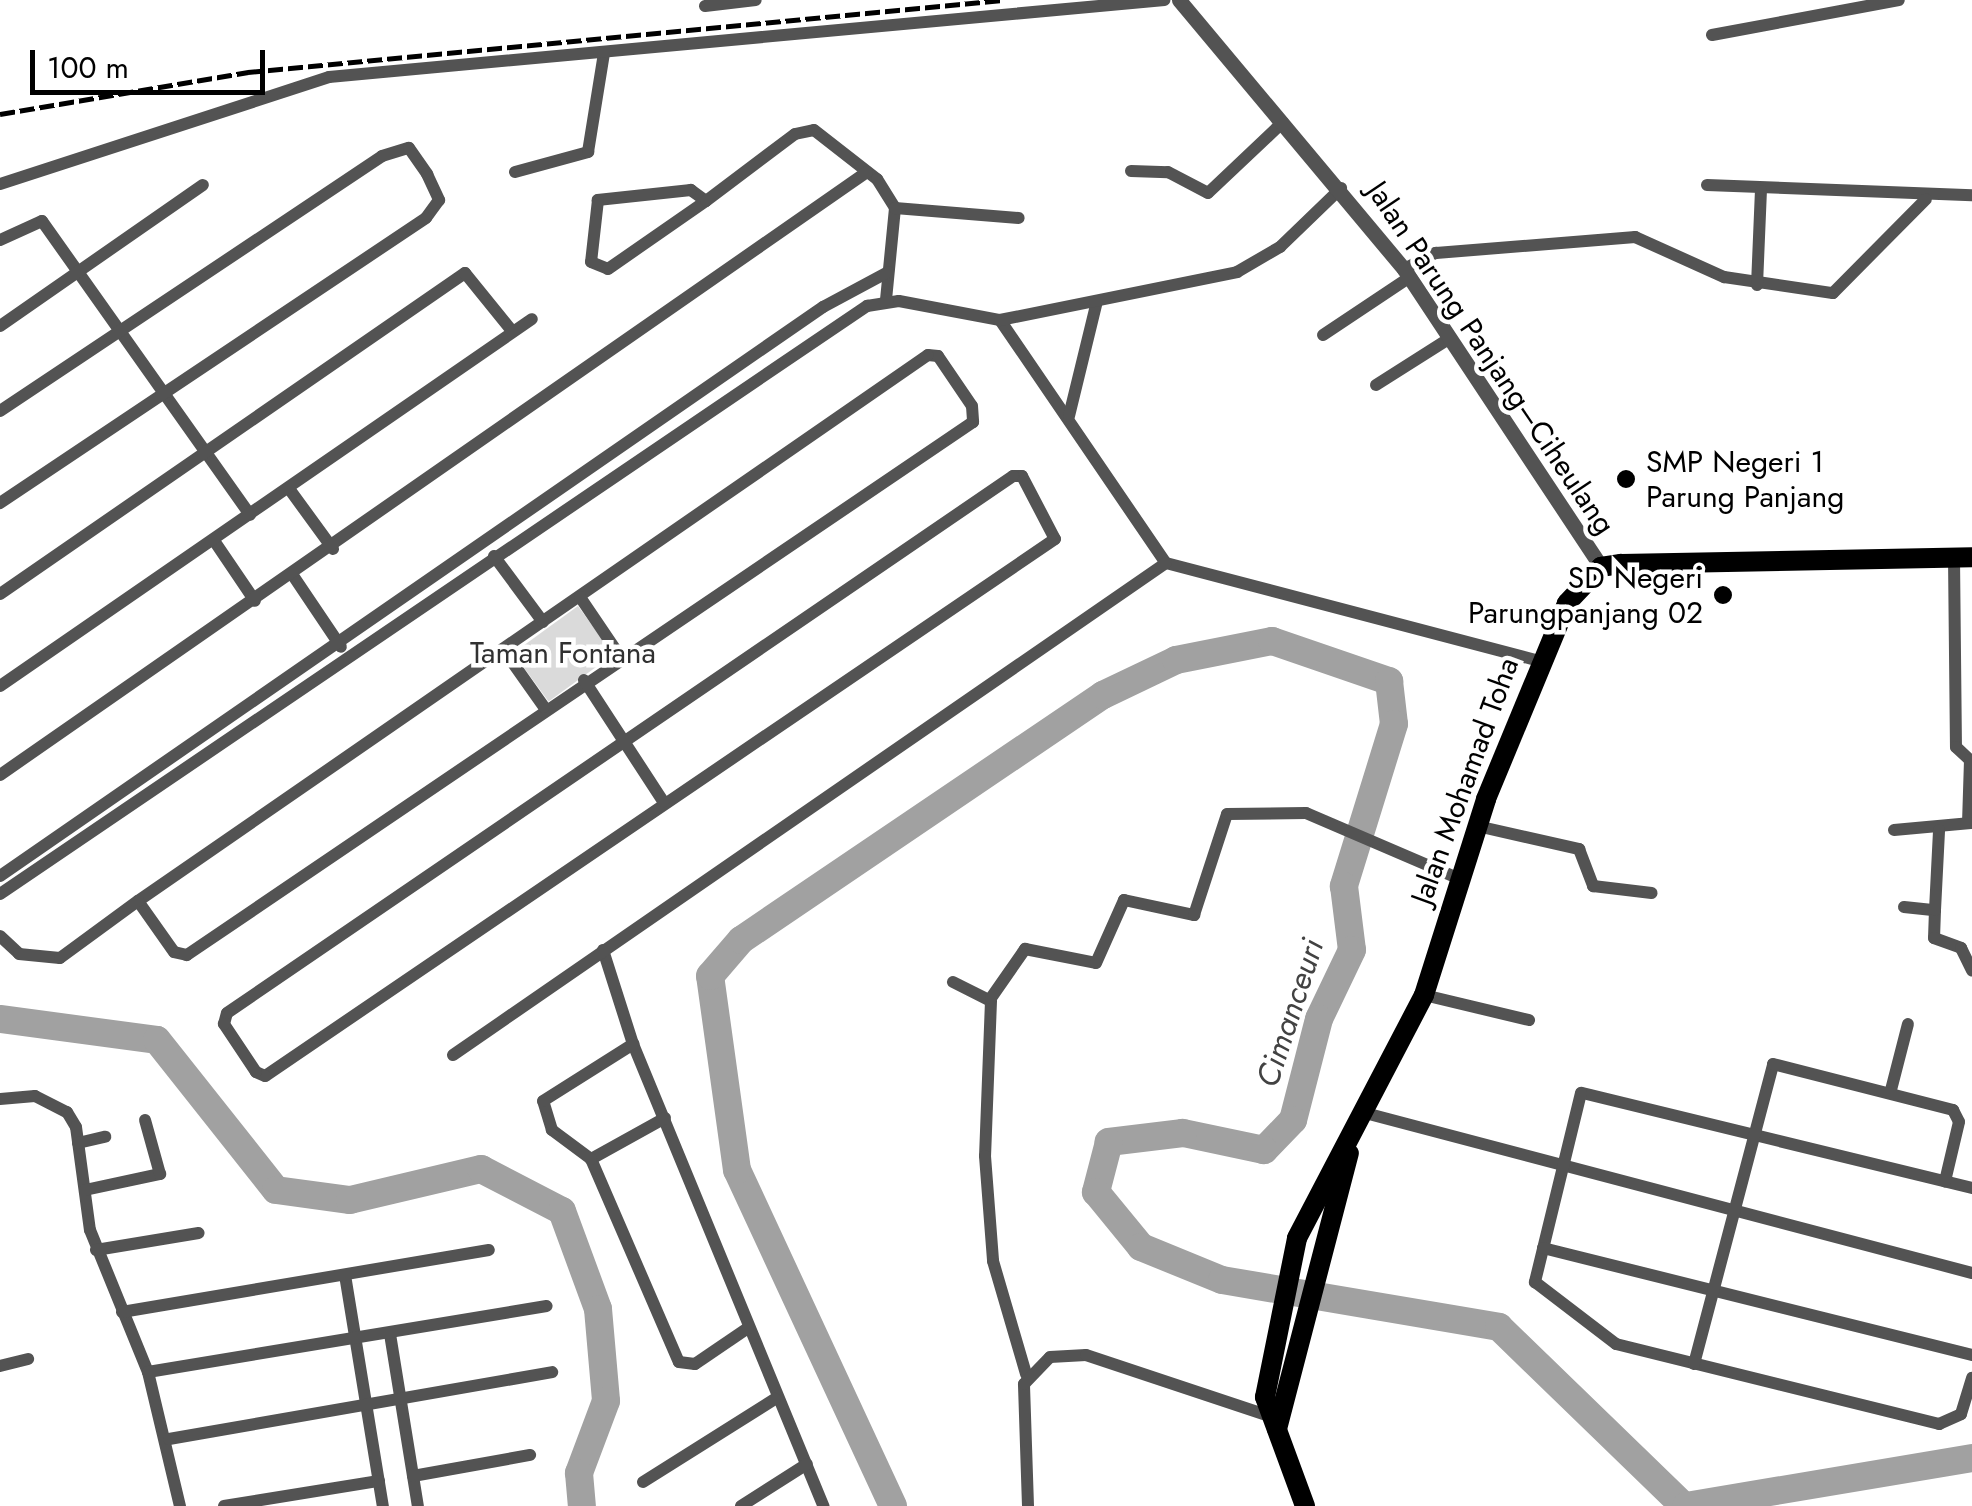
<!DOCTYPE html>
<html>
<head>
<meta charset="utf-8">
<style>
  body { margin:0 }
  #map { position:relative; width:1972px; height:1506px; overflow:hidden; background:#fff; font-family:Jost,sans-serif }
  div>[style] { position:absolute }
  .green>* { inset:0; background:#dadada; transform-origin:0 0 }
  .river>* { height:28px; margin:-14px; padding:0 14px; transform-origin:14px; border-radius:14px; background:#a1a1a1 }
  .minor>* { height:12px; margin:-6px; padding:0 6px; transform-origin:6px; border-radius:6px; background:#535353 }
  .tertiary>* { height:15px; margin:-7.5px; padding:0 7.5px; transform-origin:7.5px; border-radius:7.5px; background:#535353 }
  .primary>* { height:20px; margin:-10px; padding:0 10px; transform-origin:10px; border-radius:10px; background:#000 }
  .rail>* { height:5px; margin-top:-2.5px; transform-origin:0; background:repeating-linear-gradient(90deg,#000 0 15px,transparent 0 20px) }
  .dots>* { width:28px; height:28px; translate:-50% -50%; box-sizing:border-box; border:5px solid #fff; border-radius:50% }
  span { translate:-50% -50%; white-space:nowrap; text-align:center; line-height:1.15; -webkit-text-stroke:9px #fff; paint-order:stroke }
  .street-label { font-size:30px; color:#000 }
  .poi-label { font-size:30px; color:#000 }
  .left { translate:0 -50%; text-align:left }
  .right { translate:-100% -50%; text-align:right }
  .park-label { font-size:30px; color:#313131 }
  .water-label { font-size:32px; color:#424242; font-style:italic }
  .scale { position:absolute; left:30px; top:50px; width:235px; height:45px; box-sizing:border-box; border:5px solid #000; border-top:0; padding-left:12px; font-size:30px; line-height:35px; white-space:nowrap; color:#000; -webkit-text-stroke:8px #fff; paint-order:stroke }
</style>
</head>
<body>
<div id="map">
  <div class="green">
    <i style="left:578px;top:606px;width:60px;height:80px;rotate:54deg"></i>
  </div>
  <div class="river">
    <i style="left:0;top:1019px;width:158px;rotate:7.6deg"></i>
    <i style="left:157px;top:1040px;width:191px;rotate:51.6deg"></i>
    <i style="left:276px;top:1190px;width:75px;rotate:7.7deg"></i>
    <i style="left:350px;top:1200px;width:135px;rotate:-13.3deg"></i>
    <i style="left:481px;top:1169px;width:91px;rotate:27.4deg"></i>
    <i style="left:562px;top:1211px;width:104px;rotate:69.8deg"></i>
    <i style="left:598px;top:1309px;width:92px;rotate:85deg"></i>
    <i style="left:606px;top:1401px;width:77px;rotate:110.6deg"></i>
    <i style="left:579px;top:1473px;width:33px;rotate:85deg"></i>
    <i style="left:893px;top:1506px;width:370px;rotate:-114.9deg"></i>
    <i style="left:737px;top:1170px;width:196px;rotate:-97.9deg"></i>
    <i style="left:710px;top:976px;width:48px;rotate:-49.3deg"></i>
    <i style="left:741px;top:940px;width:437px;rotate:-34.1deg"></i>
    <i style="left:1103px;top:695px;width:81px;rotate:-25.6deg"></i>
    <i style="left:1176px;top:660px;width:98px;rotate:-11.2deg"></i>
    <i style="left:1272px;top:641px;width:124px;rotate:18.9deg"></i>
    <i style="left:1389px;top:681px;width:43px;rotate:83.4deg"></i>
    <i style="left:1394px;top:724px;width:170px;rotate:107.2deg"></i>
    <i style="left:1344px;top:886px;width:64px;rotate:82.9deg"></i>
    <i style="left:1352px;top:950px;width:76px;rotate:115.6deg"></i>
    <i style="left:1319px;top:1019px;width:104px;rotate:104.4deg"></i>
    <i style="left:1293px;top:1120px;width:42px;rotate:134deg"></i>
    <i style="left:1264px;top:1150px;width:83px;rotate:-168.1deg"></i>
    <i style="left:1183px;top:1133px;width:75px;rotate:173.1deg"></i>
    <i style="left:1109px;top:1142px;width:52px;rotate:104.6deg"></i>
    <i style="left:1096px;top:1192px;width:71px;rotate:50.7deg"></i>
    <i style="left:1141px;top:1247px;width:87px;rotate:22.2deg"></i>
    <i style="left:1222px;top:1280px;width:281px;rotate:9.6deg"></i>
    <i style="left:1499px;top:1327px;width:257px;rotate:44.1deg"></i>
    <i style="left:1686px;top:1506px;width:290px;rotate:-9.5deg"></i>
  </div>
  <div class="minor">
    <i style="left:705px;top:6px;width:51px;rotate:-6.7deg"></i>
    <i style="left:1712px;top:35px;width:190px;rotate:-10.6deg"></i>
    <i style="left:1131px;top:171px;width:37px;rotate:2deg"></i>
    <i style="left:1168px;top:172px;width:45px;rotate:27.7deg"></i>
    <i style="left:1208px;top:193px;width:103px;rotate:-43.4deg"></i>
    <i style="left:515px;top:172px;width:76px;rotate:-15.3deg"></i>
    <i style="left:588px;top:152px;width:100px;rotate:-80.8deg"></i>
    <i style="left:0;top:184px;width:346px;rotate:-18deg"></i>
    <i style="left:329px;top:77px;width:839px;rotate:-5.27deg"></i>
    <i style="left:1707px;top:185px;width:265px;rotate:2.2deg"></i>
    <i style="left:706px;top:201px;width:19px;rotate:-144deg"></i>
    <i style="left:691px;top:190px;width:94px;rotate:173.9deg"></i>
    <i style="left:598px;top:200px;width:62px;rotate:96.4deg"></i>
    <i style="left:591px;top:262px;width:18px;rotate:22deg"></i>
    <i style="left:608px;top:269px;width:119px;rotate:-34.8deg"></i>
    <i style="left:706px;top:201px;width:111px;rotate:-37deg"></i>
    <i style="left:795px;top:134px;width:19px;rotate:-12deg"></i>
    <i style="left:814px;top:130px;width:80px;rotate:37.9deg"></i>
    <i style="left:877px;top:179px;width:34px;rotate:58deg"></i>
    <i style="left:895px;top:208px;width:92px;rotate:95.6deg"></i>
    <i style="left:895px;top:208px;width:124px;rotate:4.6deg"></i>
    <i style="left:0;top:240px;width:46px;rotate:-24.3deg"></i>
    <i style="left:42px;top:221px;width:360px;rotate:54.7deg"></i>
    <i style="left:1404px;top:269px;width:36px;rotate:-27deg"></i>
    <i style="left:1436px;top:253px;width:200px;rotate:-4.6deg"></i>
    <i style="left:1635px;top:237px;width:98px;rotate:24.2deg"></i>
    <i style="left:1724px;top:277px;width:110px;rotate:8.4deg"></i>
    <i style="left:1833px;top:293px;width:132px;rotate:-45.3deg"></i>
    <i style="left:1757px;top:285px;width:94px;rotate:-87.6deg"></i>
    <i style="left:1000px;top:320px;width:294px;rotate:55.7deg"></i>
    <i style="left:1166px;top:563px;width:386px;rotate:14.7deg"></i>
    <i style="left:0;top:326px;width:247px;rotate:-34.8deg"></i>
    <i style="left:1323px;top:335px;width:105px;rotate:-33.7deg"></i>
    <i style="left:928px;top:355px;width:10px;rotate:6deg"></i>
    <i style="left:938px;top:356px;width:60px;rotate:55.8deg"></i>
    <i style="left:972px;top:406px;width:16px;rotate:86deg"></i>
    <i style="left:973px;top:422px;width:950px;rotate:145.86deg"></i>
    <i style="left:187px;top:955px;width:13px;rotate:-167deg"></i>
    <i style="left:174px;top:952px;width:62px;rotate:-125.2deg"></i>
    <i style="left:138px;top:901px;width:960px;rotate:-34.65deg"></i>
    <i style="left:1376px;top:385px;width:88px;rotate:-32.4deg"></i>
    <i style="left:0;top:411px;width:459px;rotate:-33.7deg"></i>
    <i style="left:382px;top:156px;width:28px;rotate:-17deg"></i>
    <i style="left:409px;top:148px;width:32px;rotate:55deg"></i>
    <i style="left:427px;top:174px;width:29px;rotate:65deg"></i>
    <i style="left:439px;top:200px;width:22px;rotate:126deg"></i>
    <i style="left:426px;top:218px;width:513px;rotate:146.22deg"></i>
    <i style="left:1069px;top:416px;width:118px;rotate:-76.3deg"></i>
    <i style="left:1013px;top:476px;width:9px"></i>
    <i style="left:1022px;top:476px;width:71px;rotate:62.4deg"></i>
    <i style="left:1055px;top:539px;width:955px;rotate:145.79deg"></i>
    <i style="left:265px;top:1076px;width:10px;rotate:-156deg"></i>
    <i style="left:256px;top:1072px;width:58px;rotate:-123.7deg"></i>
    <i style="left:224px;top:1024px;width:11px;rotate:-75deg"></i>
    <i style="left:227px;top:1013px;width:952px;rotate:-34.34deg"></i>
    <i style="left:290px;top:490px;width:73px;rotate:53.9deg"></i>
    <i style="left:215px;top:542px;width:71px;rotate:55.9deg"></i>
    <i style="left:494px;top:556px;width:82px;rotate:53.4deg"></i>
    <i style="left:1954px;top:558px;width:189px;rotate:89.4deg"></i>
    <i style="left:1956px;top:747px;width:19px;rotate:43deg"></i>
    <i style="left:1970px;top:760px;width:63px;rotate:91.8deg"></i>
    <i style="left:294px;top:577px;width:84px;rotate:56.1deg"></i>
    <i style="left:0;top:594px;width:565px;rotate:-34.62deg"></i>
    <i style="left:465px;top:273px;width:75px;rotate:51deg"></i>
    <i style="left:580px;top:597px;width:71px;rotate:55.9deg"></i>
    <i style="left:503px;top:649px;width:71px;rotate:54.7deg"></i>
    <i style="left:584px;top:680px;width:145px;rotate:56.9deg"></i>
    <i style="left:0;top:686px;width:646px;rotate:-34.6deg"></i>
    <i style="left:0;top:775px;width:1056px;rotate:-34.82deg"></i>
    <i style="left:1477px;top:826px;width:105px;rotate:12.7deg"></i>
    <i style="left:1579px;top:849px;width:40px;rotate:69deg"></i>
    <i style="left:1593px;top:886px;width:59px;rotate:6.8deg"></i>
    <i style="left:1894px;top:830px;width:77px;rotate:-5.2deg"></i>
    <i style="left:0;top:876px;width:1001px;rotate:-34.66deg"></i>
    <i style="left:823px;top:307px;width:74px;rotate:-28.3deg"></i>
    <i style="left:0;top:894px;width:1048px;rotate:-34.15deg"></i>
    <i style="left:867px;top:306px;width:32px;rotate:-9deg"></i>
    <i style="left:899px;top:301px;width:103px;rotate:10.7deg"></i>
    <i style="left:1000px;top:320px;width:242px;rotate:-11.4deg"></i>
    <i style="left:1237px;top:272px;width:50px;rotate:-30.2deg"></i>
    <i style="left:1280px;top:247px;width:85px;rotate:-44deg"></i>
    <i style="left:1904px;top:907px;width:31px;rotate:6deg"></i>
    <i style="left:1935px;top:910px;width:28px;rotate:92deg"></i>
    <i style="left:1934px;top:938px;width:29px;rotate:20deg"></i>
    <i style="left:1961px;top:948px;width:25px;rotate:64deg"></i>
    <i style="left:1935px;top:910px;width:80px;rotate:-87.1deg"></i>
    <i style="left:0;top:936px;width:26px;rotate:43deg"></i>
    <i style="left:19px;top:954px;width:41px;rotate:5.6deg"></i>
    <i style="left:60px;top:958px;width:97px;rotate:-36.2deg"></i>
    <i style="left:603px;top:950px;width:99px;rotate:72.3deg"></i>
    <i style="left:633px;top:1044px;width:500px;rotate:67.6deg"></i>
    <i style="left:953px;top:982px;width:42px;rotate:26.6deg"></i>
    <i style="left:991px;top:1001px;width:155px;rotate:92.2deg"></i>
    <i style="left:985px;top:1156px;width:105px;rotate:85.6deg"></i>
    <i style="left:993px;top:1261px;width:118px;rotate:73.7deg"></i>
    <i style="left:1424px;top:995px;width:108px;rotate:13.4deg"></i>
    <i style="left:991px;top:998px;width:60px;rotate:-55.2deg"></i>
    <i style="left:1025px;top:949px;width:72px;rotate:11.2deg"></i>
    <i style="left:1096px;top:963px;width:69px;rotate:-66deg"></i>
    <i style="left:1124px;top:900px;width:72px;rotate:12.1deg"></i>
    <i style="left:1194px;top:915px;width:106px;rotate:-71.9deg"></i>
    <i style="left:1227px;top:814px;width:79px;rotate:-0.7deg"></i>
    <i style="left:1306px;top:813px;width:168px;rotate:23.2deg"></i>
    <i style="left:453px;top:1055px;width:866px;rotate:-34.61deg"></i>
    <i style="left:1891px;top:1090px;width:68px;rotate:-75.6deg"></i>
    <i style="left:0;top:1099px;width:35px;rotate:-5deg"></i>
    <i style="left:35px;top:1096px;width:36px;rotate:27deg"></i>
    <i style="left:67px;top:1112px;width:17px;rotate:59deg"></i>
    <i style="left:76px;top:1127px;width:104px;rotate:82.3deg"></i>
    <i style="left:90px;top:1230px;width:153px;rotate:67.8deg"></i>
    <i style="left:148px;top:1372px;width:138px;rotate:76.6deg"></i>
    <i style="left:1369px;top:1114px;width:624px;rotate:14.77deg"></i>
    <i style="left:665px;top:1118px;width:85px;rotate:151deg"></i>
    <i style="left:591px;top:1159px;width:221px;rotate:66.6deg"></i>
    <i style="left:679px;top:1362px;width:16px;rotate:7deg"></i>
    <i style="left:695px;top:1364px;width:64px;rotate:-34.2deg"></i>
    <i style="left:78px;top:1143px;width:28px;rotate:-13deg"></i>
    <i style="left:591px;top:1159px;width:49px;rotate:-143.4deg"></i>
    <i style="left:552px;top:1130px;width:30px;rotate:-107deg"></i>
    <i style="left:543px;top:1101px;width:107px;rotate:-32.3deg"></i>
    <i style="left:1972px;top:1188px;width:402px;rotate:-166.3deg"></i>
    <i style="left:1581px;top:1093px;width:195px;rotate:103.7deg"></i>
    <i style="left:1535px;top:1282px;width:102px;rotate:37.4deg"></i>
    <i style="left:1616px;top:1344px;width:333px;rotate:13.9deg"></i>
    <i style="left:1939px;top:1424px;width:24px;rotate:-24deg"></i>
    <i style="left:1961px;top:1414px;width:38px;rotate:-73deg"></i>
    <i style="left:85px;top:1190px;width:77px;rotate:-12deg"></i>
    <i style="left:160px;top:1174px;width:56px;rotate:-105.5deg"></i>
    <i style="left:1543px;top:1248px;width:442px;rotate:14deg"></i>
    <i style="left:96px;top:1250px;width:104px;rotate:-9.4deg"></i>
    <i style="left:345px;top:1275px;width:234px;rotate:80.7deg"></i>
    <i style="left:122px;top:1312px;width:372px;rotate:-9.6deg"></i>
    <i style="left:390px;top:1334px;width:174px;rotate:80.8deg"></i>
    <i style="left:1694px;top:1364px;width:310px;rotate:-75.2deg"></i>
    <i style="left:1773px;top:1064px;width:186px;rotate:14.3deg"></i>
    <i style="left:1953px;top:1110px;width:13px;rotate:63deg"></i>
    <i style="left:1959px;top:1122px;width:61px;rotate:103.3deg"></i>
    <i style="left:0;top:1366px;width:29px;rotate:-14deg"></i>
    <i style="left:148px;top:1372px;width:404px;rotate:-9.4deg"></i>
    <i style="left:169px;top:1439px;width:389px;rotate:-9.9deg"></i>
    <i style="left:413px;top:1476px;width:119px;rotate:-10.2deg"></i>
    <i style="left:643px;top:1482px;width:156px;rotate:-32.2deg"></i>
    <i style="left:224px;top:1506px;width:157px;rotate:-9.2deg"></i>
    <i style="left:741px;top:1506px;width:78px;rotate:-32.5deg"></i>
    <i style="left:1028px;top:1506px;width:122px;rotate:-91.9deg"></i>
    <i style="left:1024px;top:1384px;width:37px;rotate:-46deg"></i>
    <i style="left:1050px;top:1357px;width:36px;rotate:-3deg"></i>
    <i style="left:1086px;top:1355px;width:199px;rotate:18.4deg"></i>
  </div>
  <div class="tertiary">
    <i style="left:1179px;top:0;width:351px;rotate:50.1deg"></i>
    <i style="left:1404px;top:269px;width:357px;rotate:56.5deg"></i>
  </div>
  <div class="primary">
    <i style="left:1277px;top:1429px;width:285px;rotate:-75.4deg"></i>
    <i style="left:1305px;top:1506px;width:116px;rotate:-110.2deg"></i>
    <i style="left:1265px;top:1397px;width:162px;rotate:-78.6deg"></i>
    <i style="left:1297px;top:1238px;width:274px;rotate:-62.4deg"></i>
    <i style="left:1424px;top:995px;width:206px;rotate:-72.4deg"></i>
    <i style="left:1486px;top:799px;width:212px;rotate:-67.5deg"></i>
    <i style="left:1567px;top:603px;width:50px;rotate:-46.6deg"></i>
    <i style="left:1601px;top:567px;width:20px;rotate:-9deg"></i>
    <i style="left:1621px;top:564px;width:351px;rotate:-1.1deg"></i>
  </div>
  <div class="rail">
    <i style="left:0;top:114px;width:252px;rotate:-9.6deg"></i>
    <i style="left:248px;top:72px;width:758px;rotate:-5.45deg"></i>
  </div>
  <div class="dots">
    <i style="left:1626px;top:479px;background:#000"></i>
    <i style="left:1723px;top:595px;background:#000"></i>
  </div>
  <div class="street-label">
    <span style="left:1491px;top:358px;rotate:56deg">Jalan Parung Panjang–Ciheulang</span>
    <span style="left:1465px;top:781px;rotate:-70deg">Jalan Mohamad Toha</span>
  </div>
  <div class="poi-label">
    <span class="left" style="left:1646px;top:479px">SMP Negeri 1<br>Parung Panjang</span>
    <span class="right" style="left:1703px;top:595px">SD Negeri<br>Parungpanjang 02</span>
  </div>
  <div class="park-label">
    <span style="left:563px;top:653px">Taman Fontana</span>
  </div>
  <div class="water-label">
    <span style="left:1290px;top:1013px;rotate:-72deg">Cimanceuri</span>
  </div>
  <div class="scale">100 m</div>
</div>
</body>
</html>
